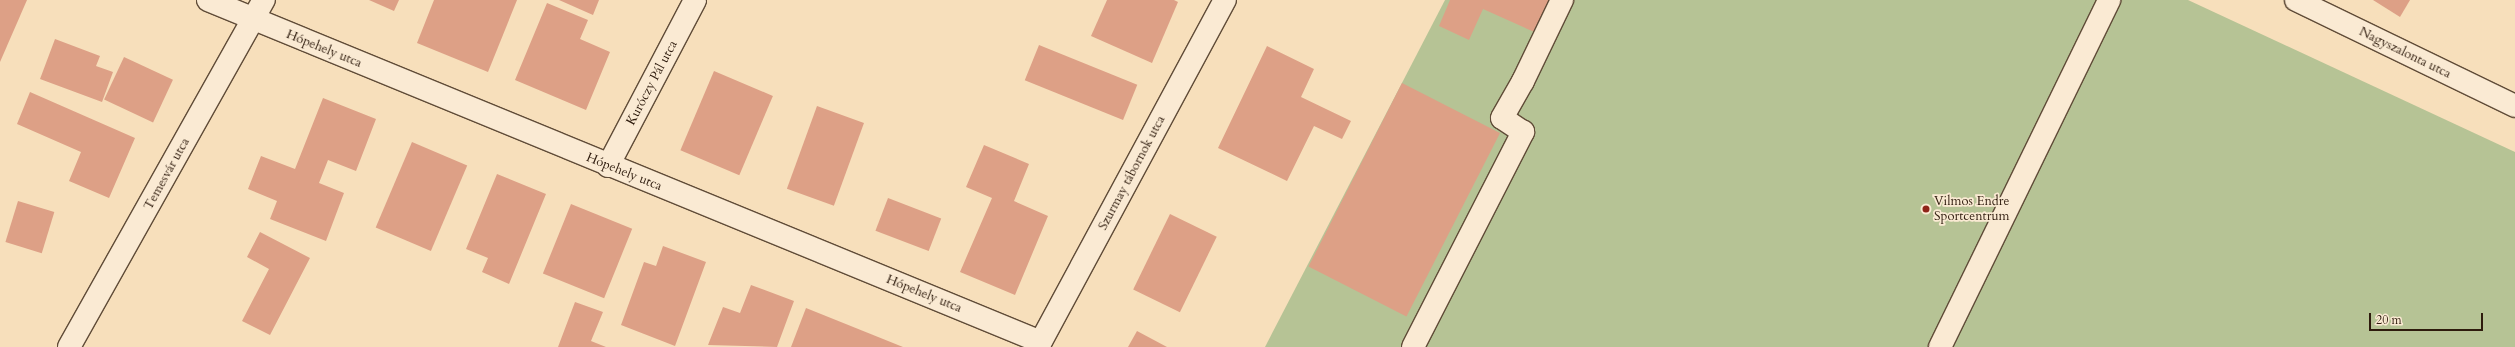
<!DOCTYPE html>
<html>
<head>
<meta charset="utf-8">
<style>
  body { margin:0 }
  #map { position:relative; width:2515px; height:347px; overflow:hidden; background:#f7dfbb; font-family:Cardo,serif }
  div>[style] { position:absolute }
  .green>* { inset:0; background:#b6c395 }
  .building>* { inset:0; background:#dda086; transform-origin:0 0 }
  .roads { filter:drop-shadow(1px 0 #604c38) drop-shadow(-1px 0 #604c38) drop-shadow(0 1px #604c38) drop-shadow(0 -1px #604c38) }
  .street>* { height:22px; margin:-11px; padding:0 11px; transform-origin:11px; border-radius:11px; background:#faead3 }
  .dots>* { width:11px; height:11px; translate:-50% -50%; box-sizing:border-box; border:2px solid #faead3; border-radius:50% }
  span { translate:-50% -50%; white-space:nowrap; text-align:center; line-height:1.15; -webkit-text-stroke:3.5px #faead3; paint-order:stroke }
  .street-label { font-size:13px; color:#2e1b0d }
  .poi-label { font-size:13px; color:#2e1b0d }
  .left { translate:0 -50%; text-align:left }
  .scale { position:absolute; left:2369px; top:313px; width:114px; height:18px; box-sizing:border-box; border:2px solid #2e1b0d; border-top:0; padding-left:5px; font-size:12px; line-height:14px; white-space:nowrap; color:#2e1b0d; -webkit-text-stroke:3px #faead3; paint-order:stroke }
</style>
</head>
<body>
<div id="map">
  <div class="green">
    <i style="clip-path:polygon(1445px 0,2188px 0,2515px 152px,2515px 347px,1265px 347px)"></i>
  </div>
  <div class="building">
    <i style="clip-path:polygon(0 0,27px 0,0 62px)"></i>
    <i style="clip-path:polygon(369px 0,399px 0,394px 11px)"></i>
    <i style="clip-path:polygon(434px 0,517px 0,488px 72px,417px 43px)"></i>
    <i style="clip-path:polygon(559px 0,599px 0,593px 15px)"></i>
    <i style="clip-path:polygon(1107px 0,1174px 0,1178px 2px,1152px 63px,1091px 36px)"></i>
    <i style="clip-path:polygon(1450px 0,1556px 0,1541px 35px,1483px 9px,1469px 40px,1439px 26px)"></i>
    <i style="clip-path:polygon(2373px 0,2410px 0,2400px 17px)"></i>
    <i style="clip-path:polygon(547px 3px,588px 20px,580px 39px,610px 52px,586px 110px,515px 80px)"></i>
    <i style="clip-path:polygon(55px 39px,100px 56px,96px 66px,113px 72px,102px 102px,40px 79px)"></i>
    <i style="left:1039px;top:45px;width:106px;height:38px;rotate:22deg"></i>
    <i style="clip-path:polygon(1267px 46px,1314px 69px,1301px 97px,1351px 121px,1342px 139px,1314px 126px,1287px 181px,1218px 148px)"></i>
    <i style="left:124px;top:57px;width:54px;height:47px;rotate:25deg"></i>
    <i style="left:714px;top:71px;width:64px;height:86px;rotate:23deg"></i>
    <i style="left:1402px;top:83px;width:110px;height:206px;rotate:27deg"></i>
    <i style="clip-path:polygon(30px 92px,135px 138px,109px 198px,69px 181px,81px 152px,17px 124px)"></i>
    <i style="clip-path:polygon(323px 98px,376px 119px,356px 171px,328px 160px,319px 183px,344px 193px,326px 241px,270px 219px,277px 201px,248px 189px,261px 156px,295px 169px)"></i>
    <i style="left:817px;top:106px;width:50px;height:88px;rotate:20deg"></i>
    <i style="left:412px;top:142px;width:60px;height:93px;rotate:23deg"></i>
    <i style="clip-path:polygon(984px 145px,1029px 164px,1014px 201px,1048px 216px,1015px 295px,960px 272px,992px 198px,966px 187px)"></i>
    <i style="clip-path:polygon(497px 174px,546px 194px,509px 284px,482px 272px,488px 258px,466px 249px)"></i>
    <i style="left:888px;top:198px;width:57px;height:35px;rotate:21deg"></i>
    <i style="left:18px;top:201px;width:38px;height:43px;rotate:17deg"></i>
    <i style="left:571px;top:204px;width:66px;height:75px;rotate:22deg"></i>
    <i style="left:1170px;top:214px;width:52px;height:84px;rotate:26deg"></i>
    <i style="clip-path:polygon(260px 232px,310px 258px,270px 335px,242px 321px,269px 269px,247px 257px)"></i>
    <i style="clip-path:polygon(663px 246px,706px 262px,675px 346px,621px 325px,644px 262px,656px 266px)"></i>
    <i style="clip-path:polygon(751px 285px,794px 301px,777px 347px,708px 345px,723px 307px,740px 313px)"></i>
    <i style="clip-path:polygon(575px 302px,603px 312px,591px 341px,606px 347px,558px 347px)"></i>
    <i style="clip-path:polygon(806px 308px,903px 347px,791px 347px)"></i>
    <i style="clip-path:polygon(1137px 331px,1167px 347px,1128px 347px)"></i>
  </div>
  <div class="roads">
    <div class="street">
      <i style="left:208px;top:0;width:900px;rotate:22.32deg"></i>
      <i style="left:2296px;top:0;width:243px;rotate:25.8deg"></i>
      <i style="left:608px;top:166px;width:187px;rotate:-62.3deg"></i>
      <i style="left:69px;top:347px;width:398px;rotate:-60.7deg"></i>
      <i style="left:1038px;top:347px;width:394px;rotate:-61.7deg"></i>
      <i style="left:1413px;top:347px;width:242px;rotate:-62.9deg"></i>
      <i style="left:1523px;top:132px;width:25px;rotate:-146deg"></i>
      <i style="left:1502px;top:118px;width:43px;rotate:-60.4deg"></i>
      <i style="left:1523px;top:81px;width:90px;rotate:-64.3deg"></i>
      <i style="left:1940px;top:347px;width:386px;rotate:-64deg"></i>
    </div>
  </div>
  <div class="dots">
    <i style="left:1926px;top:209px;background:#8f2418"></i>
  </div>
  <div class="street-label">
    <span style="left:324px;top:49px;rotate:22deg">Hópehely utca</span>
    <span style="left:2405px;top:53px;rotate:26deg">Nagyszalonta utca</span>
    <span style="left:652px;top:83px;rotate:-62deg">Kuróczy Pál utca</span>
    <span style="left:624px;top:172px;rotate:22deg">Hópehely utca</span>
    <span style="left:1132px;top:173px;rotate:-62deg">Szurmay tábornok utca</span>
    <span style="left:167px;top:174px;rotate:-61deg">Temesvár utca</span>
    <span style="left:924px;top:294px;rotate:22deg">Hópehely utca</span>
  </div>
  <div class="poi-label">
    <span class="left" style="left:1934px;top:209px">Vilmos Endre<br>Sportcentrum</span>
  </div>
  <div class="scale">20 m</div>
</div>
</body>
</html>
